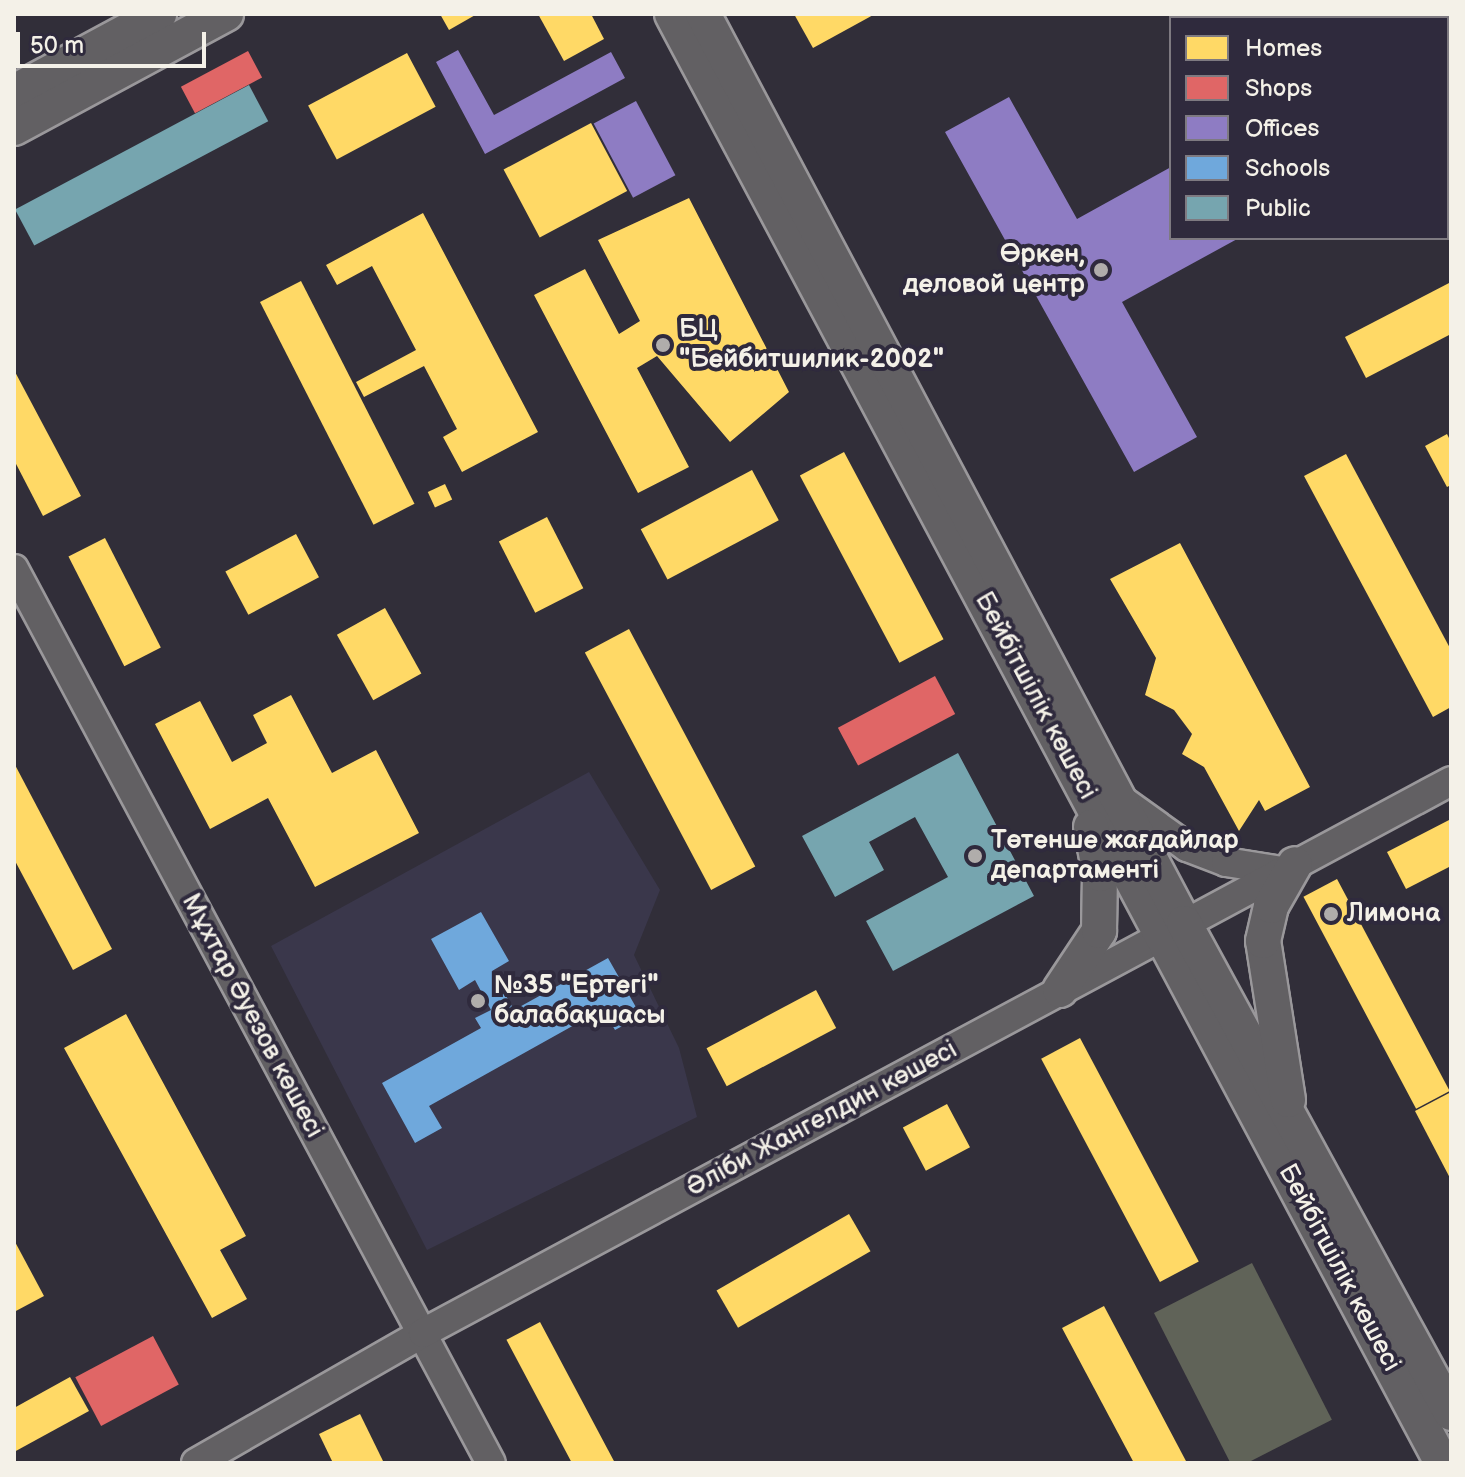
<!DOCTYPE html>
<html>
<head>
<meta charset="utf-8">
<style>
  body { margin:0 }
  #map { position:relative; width:1465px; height:1477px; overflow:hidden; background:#312e39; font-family:"Balsamiq Sans",sans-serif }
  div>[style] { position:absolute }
  .built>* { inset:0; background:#3a374b }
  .green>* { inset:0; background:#606358; transform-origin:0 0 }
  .homes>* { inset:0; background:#ffd966; transform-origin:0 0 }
  .shops>* { inset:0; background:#e06666; transform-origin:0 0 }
  .offices>* { inset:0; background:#8e7cc3; transform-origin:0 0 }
  .schools>* { inset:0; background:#6fa8dc }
  .public>* { inset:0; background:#76a5af; transform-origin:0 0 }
  .roads { filter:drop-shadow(2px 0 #9a989b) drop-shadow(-2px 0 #9a989b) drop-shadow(0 2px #9a989b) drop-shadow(0 -2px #9a989b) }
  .minor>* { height:28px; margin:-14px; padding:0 14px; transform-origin:14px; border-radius:14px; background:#626063 }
  .major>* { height:34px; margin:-17px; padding:0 17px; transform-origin:17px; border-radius:17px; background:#626063 }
  .dots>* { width:22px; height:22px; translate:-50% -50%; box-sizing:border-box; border:4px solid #2f2a3d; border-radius:50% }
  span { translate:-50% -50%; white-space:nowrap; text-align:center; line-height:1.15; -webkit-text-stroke:8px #2f2a3d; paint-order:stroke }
  .poi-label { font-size:26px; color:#f4f1e8; font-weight:700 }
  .right { translate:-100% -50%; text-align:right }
  .left { translate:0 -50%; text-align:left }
  .street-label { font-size:26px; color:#f4f1e8 }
  .frame { position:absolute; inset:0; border:16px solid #f4f1e8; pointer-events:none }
  .legend { position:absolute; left:1169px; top:16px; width:280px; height:224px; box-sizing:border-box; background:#2f2a3d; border:2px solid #7e7a81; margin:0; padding:10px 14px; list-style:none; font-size:24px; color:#f4f1e8 }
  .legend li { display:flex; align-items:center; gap:16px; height:40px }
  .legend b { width:40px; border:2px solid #7e7a81 }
  .scale { position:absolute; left:16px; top:32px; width:190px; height:36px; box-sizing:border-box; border:4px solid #f4f1e8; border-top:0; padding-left:10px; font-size:24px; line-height:28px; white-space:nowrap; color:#f4f1e8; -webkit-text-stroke:6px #2f2a3d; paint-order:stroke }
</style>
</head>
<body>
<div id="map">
  <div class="built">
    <i style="clip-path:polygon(589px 772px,660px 890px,634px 955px,679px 1048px,697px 1117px,427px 1250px,271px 946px)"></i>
  </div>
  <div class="green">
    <i style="left:1252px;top:1263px;width:176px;height:110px;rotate:63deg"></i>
  </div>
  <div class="homes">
    <i style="clip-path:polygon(440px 14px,477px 14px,449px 30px)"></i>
    <i style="clip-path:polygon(538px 14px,591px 14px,604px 39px,564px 61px)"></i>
    <i style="clip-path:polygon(794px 14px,875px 14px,813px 48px)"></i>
    <i style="clip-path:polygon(1431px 14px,1451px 14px,1451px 102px,1447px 95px,1447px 18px,1423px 18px)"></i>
    <i style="left:407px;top:53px;width:61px;height:112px;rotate:62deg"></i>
    <i style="left:591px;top:123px;width:77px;height:99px;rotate:62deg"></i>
    <i style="clip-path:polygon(689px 198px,789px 392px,730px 442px,657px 356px,637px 368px,689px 467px,638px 493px,534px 295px,585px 269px,619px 334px,640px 321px,598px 240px)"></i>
    <i style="clip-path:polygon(423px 213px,538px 432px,462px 472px,443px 437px,457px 429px,424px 366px,364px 397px,356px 382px,416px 350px,372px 266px,337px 285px,326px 265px)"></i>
    <i style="left:301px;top:281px;width:250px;height:46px;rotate:63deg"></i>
    <i style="clip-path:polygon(1451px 282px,1451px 334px,1366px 378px,1345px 337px)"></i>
    <i style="clip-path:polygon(14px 370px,81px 496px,43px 516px,14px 460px)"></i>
    <i style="clip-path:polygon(1447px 434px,1451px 442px,1451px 485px,1447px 487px,1425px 446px)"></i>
    <i style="left:844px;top:452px;width:212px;height:50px;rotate:62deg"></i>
    <i style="clip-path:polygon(1346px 454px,1451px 650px,1451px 707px,1433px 717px,1304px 476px)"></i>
    <i style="left:752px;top:470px;width:57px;height:126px;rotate:62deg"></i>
    <i style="left:445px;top:484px;width:17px;height:19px;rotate:65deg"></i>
    <i style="left:547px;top:517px;width:80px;height:54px;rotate:63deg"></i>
    <i style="left:296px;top:534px;width:49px;height:80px;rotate:62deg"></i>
    <i style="left:105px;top:538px;width:123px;height:41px;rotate:63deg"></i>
    <i style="clip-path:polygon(1180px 543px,1310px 787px,1265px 811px,1259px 800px,1239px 831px,1204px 767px,1182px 754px,1192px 734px,1174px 710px,1145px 695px,1156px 658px,1110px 579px)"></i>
    <i style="left:385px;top:608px;width:75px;height:55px;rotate:61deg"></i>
    <i style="left:629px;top:629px;width:269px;height:50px;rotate:62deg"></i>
    <i style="clip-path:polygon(291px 695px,332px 773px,376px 750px,419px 833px,315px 887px,268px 798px,210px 829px,155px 724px,200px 701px,232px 762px,267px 743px,253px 715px)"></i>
    <i style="clip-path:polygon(14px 763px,112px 949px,73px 970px,14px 859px)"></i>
    <i style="clip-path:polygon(1451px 819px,1451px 866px,1406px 889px,1387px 852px)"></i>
    <i style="left:1337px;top:879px;width:240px;height:38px;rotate:62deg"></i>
    <i style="left:816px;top:990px;width:43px;height:124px;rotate:62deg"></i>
    <i style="clip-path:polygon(126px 1014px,246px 1236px,220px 1250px,247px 1299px,212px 1318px,64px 1048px)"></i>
    <i style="left:1080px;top:1038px;width:253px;height:44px;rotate:62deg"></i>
    <i style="clip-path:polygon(1451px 1092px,1451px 1180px,1415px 1111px)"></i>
    <i style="left:947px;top:1104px;width:49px;height:50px;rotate:62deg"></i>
    <i style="left:849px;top:1214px;width:43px;height:153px;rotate:60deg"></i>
    <i style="clip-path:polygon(14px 1240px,44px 1296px,14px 1312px)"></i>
    <i style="clip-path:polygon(1104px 1306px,1187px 1463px,1134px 1463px,1062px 1328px)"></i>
    <i style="left:540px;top:1322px;width:160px;height:38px;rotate:62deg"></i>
    <i style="clip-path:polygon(70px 1377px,89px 1411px,14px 1452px,14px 1408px)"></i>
    <i style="clip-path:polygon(360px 1414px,384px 1463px,333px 1463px,319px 1434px)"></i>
  </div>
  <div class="shops">
    <i style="left:248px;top:51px;width:30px;height:76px;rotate:62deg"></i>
    <i style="left:935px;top:676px;width:43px;height:110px;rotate:62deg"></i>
    <i style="left:153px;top:1336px;width:55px;height:88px;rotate:62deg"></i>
  </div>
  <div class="offices">
    <i style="clip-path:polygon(458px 50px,494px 115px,611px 52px,625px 78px,485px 154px,436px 62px)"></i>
    <i style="clip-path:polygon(1009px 97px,1077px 219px,1171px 167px,1171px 238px,1239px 238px,1122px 302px,1197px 437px,1134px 472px,945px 132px)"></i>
    <i style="left:636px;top:101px;width:84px;height:48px;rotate:62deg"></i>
  </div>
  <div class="schools">
    <i style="clip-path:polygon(481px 912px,509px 961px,492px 971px,514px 1010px,608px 958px,641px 1016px,615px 1030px,603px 1009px,429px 1106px,442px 1128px,415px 1143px,382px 1083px,481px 1028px,475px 1018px,491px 1010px,475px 980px,459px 990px,431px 939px)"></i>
  </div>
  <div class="public">
    <i style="left:249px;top:85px;width:41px;height:265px;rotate:62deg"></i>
    <i style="clip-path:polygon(958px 753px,1034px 896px,893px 971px,866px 921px,948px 877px,915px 817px,869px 842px,884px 870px,835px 897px,802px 836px)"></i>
  </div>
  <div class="roads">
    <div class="minor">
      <i style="left:14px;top:569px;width:1013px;rotate:61.92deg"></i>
      <i style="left:1119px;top:798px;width:84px;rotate:35.8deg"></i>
      <i style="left:1187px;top:847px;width:42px;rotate:21deg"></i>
      <i style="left:1226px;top:862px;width:57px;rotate:9.1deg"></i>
      <i style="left:196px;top:1463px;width:262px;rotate:-29.8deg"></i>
      <i style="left:423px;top:1333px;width:1167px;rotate:-28.23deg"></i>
    </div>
    <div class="major">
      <i style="left:672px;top:14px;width:1641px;rotate:62.01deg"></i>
      <i style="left:703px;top:14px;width:1028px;rotate:62.11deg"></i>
      <i style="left:1184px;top:923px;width:558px;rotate:61.41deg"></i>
      <i style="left:14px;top:92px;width:165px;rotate:-28.3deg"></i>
      <i style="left:14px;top:128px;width:241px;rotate:-28.3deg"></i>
      <i style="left:1060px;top:990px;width:71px;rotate:-56.5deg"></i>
      <i style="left:1099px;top:931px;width:57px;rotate:-89deg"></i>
      <i style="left:1100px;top:874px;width:48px;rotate:-100.8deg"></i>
      <i style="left:1288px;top:1100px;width:161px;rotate:-98.9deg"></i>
      <i style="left:1263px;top:941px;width:36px;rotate:-77deg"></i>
      <i style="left:1271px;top:906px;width:48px;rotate:-60.3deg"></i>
    </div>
  </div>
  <div class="dots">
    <i style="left:1101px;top:270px;background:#b0adab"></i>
    <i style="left:663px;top:345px;background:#b0adab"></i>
    <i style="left:975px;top:856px;background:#b0adab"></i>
    <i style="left:1331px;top:914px;background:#b0adab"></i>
    <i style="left:478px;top:1001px;background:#b0adab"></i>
  </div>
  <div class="poi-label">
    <span class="right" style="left:1085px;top:270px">Өркен,<br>деловой центр</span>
    <span class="left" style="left:679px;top:345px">БЦ<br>"Бейбитшилик-2002"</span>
    <span class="left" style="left:991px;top:856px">Төтенше жағдайлар<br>департаменті</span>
    <span class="left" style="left:1347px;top:914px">Лимона</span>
    <span class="left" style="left:494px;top:1001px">№35 "Ертегі"<br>балабақшасы</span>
  </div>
  <div class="street-label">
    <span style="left:1035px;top:696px;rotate:62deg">Бейбітшілік көшесі</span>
    <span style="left:252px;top:1016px;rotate:62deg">Мұхтар Әуезов көшесі</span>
    <span style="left:822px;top:1119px;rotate:-28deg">Әліби Жангелдин көшесі</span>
    <span style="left:1339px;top:1268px;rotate:62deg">Бейбітшілік көшесі</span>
  </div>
  <div class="frame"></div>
  <ul class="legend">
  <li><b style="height:22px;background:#ffd966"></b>Homes</li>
  <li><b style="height:22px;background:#e06666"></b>Shops</li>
  <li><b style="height:22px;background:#8e7cc3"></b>Offices</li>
  <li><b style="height:22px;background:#6fa8dc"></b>Schools</li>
  <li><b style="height:22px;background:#76a5af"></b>Public</li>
  </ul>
  <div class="scale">50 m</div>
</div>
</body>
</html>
